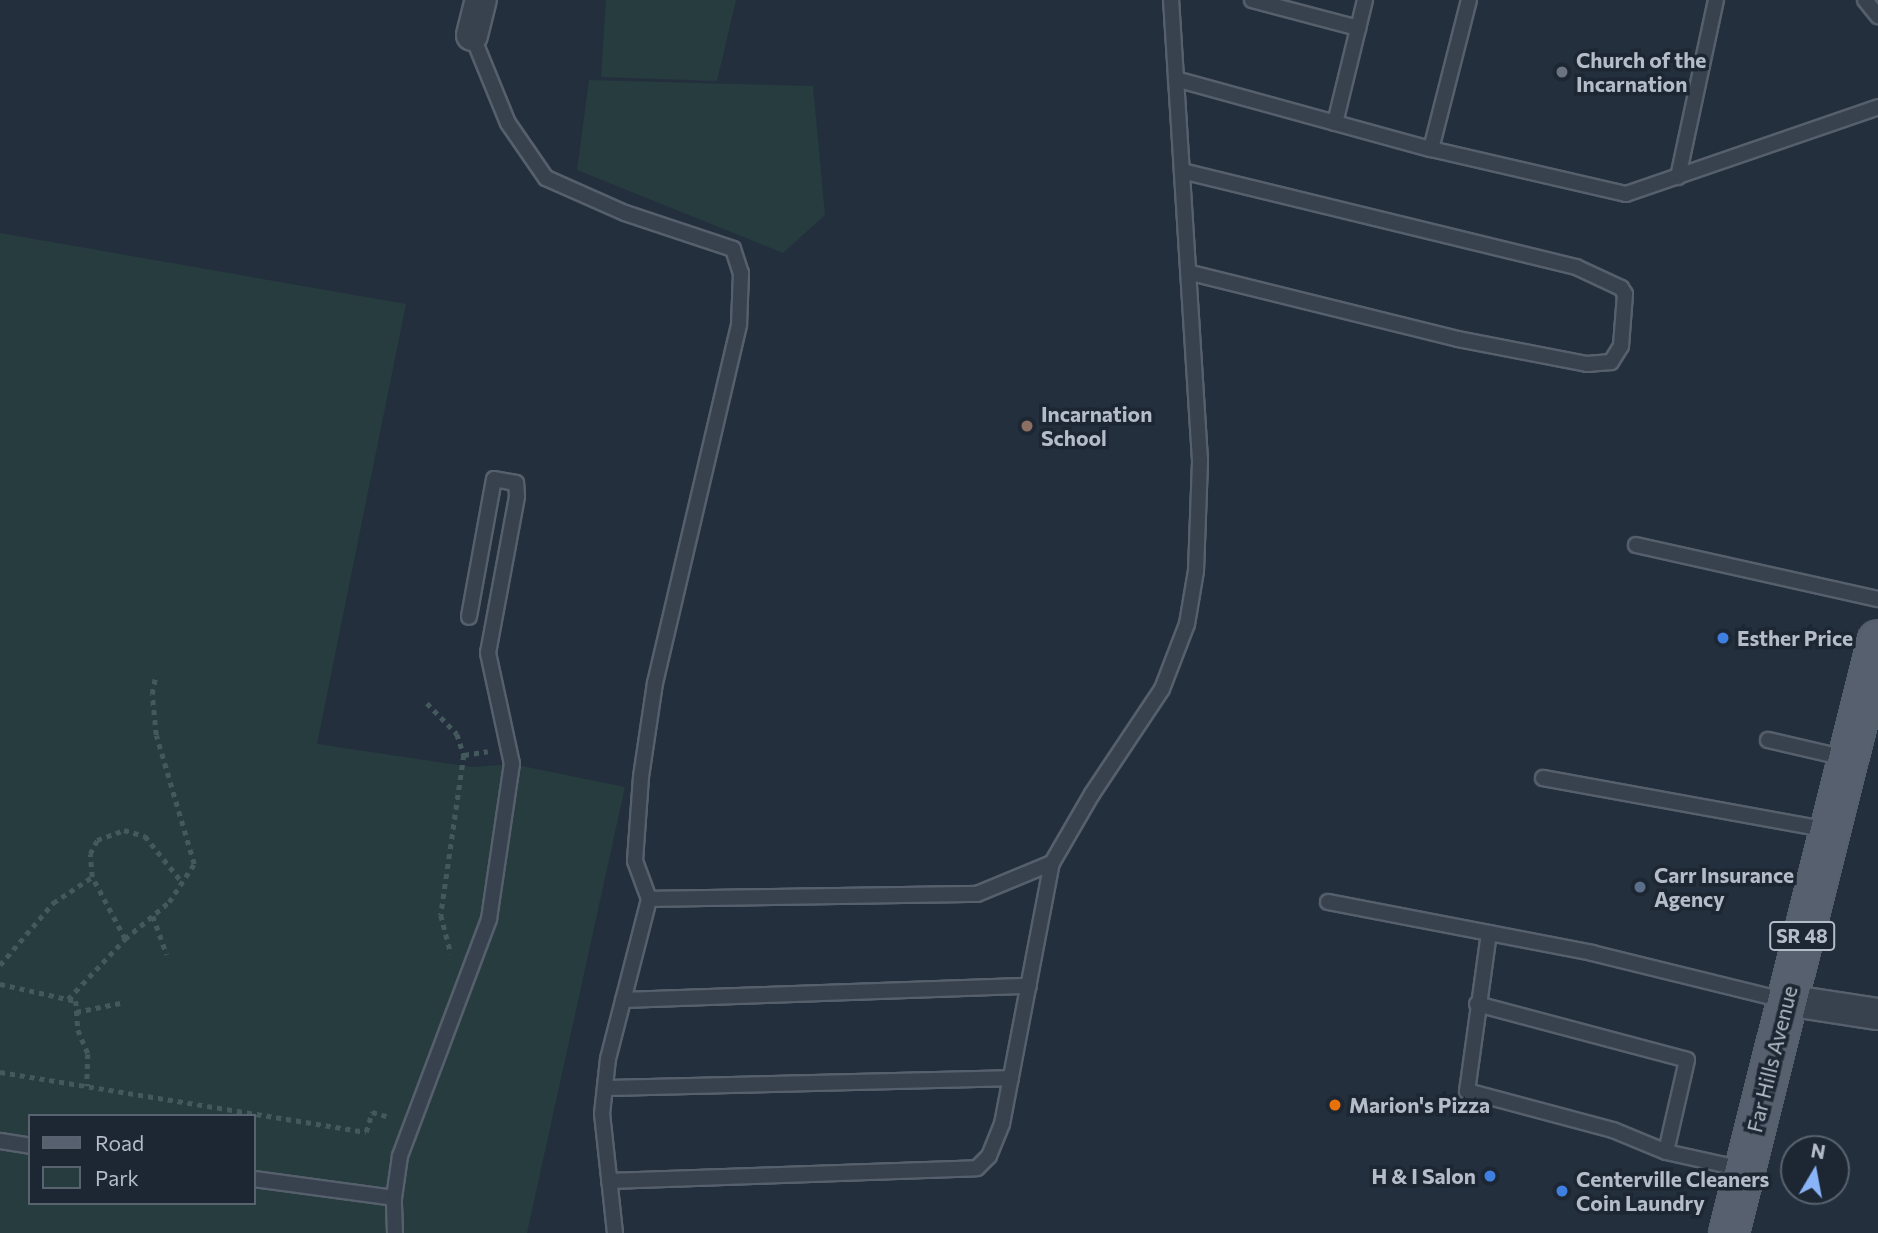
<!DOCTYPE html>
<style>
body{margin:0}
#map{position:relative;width:1878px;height:1233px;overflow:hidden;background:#242f3e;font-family:Commissioner,sans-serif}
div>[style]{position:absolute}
.green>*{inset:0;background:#263c3f}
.path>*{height:4.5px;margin-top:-2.25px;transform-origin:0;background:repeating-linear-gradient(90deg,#44595c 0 5px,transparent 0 10px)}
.roads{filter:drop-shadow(2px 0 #565f6c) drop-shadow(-2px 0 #565f6c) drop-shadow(0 2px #565f6c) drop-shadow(0 -2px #565f6c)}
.service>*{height:14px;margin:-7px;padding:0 7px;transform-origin:7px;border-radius:7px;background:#38414e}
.minor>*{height:30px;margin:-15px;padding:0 15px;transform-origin:15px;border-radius:15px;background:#38414e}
.primary>*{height:38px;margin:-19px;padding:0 19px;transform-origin:19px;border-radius:19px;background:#56606e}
.dots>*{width:19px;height:19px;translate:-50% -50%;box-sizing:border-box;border:4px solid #1d2633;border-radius:50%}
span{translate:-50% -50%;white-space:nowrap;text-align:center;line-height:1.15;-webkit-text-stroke:7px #1d2633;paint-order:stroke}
.shield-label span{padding:2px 5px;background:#1d2633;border:2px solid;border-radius:5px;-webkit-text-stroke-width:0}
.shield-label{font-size:19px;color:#b4bcc9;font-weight:700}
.poi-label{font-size:21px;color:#b4bcc9;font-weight:700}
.left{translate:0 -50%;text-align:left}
.right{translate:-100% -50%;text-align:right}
.street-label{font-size:21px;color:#b4bcc9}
.legend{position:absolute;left:28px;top:1114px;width:228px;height:91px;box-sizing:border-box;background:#1d2633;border:2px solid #59626f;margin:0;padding:9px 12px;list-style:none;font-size:21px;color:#b4bcc9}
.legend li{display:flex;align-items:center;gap:14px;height:35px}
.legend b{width:35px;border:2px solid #59626f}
.north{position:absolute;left:1780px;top:1135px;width:70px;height:70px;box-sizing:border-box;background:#1d2633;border:2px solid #59626f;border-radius:50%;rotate:10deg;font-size:19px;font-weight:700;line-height:28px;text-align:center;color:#b4bcc9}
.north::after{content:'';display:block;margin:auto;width:24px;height:32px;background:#8ab4f8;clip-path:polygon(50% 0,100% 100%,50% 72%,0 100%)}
</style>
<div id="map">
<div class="green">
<div style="clip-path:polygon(606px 0,736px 0,717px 81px,601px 77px)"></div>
<div style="clip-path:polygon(589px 80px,813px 86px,825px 215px,783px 253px,577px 170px)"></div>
<div style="clip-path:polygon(evenodd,0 233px,406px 304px,317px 744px,472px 767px,512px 764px,625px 787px,527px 1233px,0 1233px,0 233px,30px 1116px,254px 1116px,254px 1203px,30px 1203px,30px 1116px)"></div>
</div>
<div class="path">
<div style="left:427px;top:703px;width:43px;rotate:45.9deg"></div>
<div style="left:457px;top:734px;width:22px;rotate:72deg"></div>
<div style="left:464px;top:755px;width:162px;rotate:98.2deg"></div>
<div style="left:441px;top:915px;width:40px;rotate:75.6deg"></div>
<div style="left:464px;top:755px;width:24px;rotate:-9deg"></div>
<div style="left:153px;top:916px;width:41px;rotate:70.3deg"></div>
<div style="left:125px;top:939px;width:57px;rotate:-40.1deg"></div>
<div style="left:169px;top:902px;width:45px;rotate:-56.7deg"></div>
<div style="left:194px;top:864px;width:134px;rotate:-106.4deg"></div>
<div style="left:156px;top:735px;width:41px;rotate:-95.6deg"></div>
<div style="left:152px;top:694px;width:15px;rotate:-79deg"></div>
<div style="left:0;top:965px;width:82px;rotate:-49.5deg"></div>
<div style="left:53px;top:903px;width:47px;rotate:-33.7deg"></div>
<div style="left:0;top:984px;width:78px;rotate:12.6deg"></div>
<div style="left:76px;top:1001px;width:29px;rotate:86deg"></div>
<div style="left:78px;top:1030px;width:26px;rotate:67deg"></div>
<div style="left:88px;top:1054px;width:32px;rotate:92deg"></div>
<div style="left:68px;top:999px;width:83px;rotate:-46.5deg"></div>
<div style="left:125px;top:939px;width:70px;rotate:-118deg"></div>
<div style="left:92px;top:877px;width:23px;rotate:-95deg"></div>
<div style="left:90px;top:854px;width:16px;rotate:-63deg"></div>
<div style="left:97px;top:840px;width:29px;rotate:-20deg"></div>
<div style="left:124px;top:830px;width:22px;rotate:16deg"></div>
<div style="left:145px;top:836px;width:59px;rotate:51.2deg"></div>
<div style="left:76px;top:1012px;width:45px;rotate:-11.6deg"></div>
<div style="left:0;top:1072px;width:371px;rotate:9.3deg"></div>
<div style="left:366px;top:1132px;width:21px;rotate:-73deg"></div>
<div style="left:372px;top:1112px;width:18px;rotate:16deg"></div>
</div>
<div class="roads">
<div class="service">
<div style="left:1252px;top:0;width:110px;rotate:14.8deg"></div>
<div style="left:1865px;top:0;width:21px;rotate:51deg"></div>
<div style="left:472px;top:35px;width:95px;rotate:67.8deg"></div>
<div style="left:508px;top:123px;width:67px;rotate:55.4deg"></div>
<div style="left:546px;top:178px;width:86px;rotate:23.9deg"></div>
<div style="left:625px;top:213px;width:114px;rotate:18.4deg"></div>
<div style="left:733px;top:249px;width:25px;rotate:72deg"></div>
<div style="left:741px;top:273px;width:52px;rotate:92.2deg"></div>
<div style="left:739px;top:325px;width:368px;rotate:103.2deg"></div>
<div style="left:655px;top:683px;width:95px;rotate:98.5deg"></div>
<div style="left:641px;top:777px;width:84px;rotate:94.1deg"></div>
<div style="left:635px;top:861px;width:40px;rotate:69.8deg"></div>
<div style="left:1176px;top:79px;width:264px;rotate:15.4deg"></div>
<div style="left:1431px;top:149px;width:200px;rotate:13deg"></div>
<div style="left:1626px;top:194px;width:267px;rotate:-19deg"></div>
<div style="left:1335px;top:123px;width:127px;rotate:-76.3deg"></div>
<div style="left:1431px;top:149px;width:154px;rotate:-75.7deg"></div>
<div style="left:1182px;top:171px;width:406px;rotate:13.7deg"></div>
<div style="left:1576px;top:267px;width:50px;rotate:25deg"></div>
<div style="left:1621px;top:288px;width:7px;rotate:56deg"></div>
<div style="left:1625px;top:294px;width:52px;rotate:94.4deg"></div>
<div style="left:1621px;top:346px;width:19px;rotate:122deg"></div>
<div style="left:1611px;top:362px;width:24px;rotate:175deg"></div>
<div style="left:1587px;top:364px;width:131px;rotate:-169deg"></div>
<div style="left:1458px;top:339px;width:278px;rotate:-166.1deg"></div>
<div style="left:1678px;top:177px;width:181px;rotate:-77.9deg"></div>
<div style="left:1636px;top:545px;width:248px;rotate:12.6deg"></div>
<div style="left:1768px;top:740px;width:80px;rotate:13deg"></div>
<div style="left:1543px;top:778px;width:290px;rotate:10.3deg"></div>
<div style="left:1328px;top:902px;width:269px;rotate:10.9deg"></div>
<div style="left:1592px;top:953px;width:198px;rotate:13.8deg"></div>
<div style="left:1489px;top:933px;width:160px;rotate:97.9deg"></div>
<div style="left:1467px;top:1091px;width:151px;rotate:15deg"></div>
<div style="left:1613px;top:1130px;width:57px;rotate:22.5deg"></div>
<div style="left:1666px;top:1152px;width:79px;rotate:12.4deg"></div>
<div style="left:623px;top:1000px;width:406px;rotate:-2deg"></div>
<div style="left:1477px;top:1004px;width:217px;rotate:14.9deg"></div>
<div style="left:1687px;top:1060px;width:94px;rotate:102.9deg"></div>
<div style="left:605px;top:1088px;width:406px;rotate:-1.4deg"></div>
<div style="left:0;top:1141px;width:30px;rotate:9deg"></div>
<div style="left:254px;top:1179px;width:141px;rotate:7.7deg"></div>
<div style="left:609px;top:1181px;width:368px;rotate:-2deg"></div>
<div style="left:977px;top:1168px;width:17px;rotate:-45deg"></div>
<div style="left:989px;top:1156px;width:35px;rotate:-68deg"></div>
<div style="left:1002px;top:1124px;width:266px;rotate:-79.2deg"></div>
<div style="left:395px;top:1233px;width:35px;rotate:-92deg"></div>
<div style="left:394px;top:1198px;width:42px;rotate:-81.9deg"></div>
<div style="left:400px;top:1156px;width:253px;rotate:-69.4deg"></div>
<div style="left:489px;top:919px;width:157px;rotate:-81.6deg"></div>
<div style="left:512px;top:764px;width:114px;rotate:-102.2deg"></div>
<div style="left:488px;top:653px;width:160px;rotate:-79.5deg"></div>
<div style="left:517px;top:496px;width:13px;rotate:-94deg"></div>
<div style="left:516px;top:483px;width:22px;rotate:-170deg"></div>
<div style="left:494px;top:479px;width:140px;rotate:100.3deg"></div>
<div style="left:615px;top:1233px;width:120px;rotate:-96.2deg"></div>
<div style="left:602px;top:1114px;width:55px;rotate:-83.8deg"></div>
<div style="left:608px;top:1059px;width:165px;rotate:-75.6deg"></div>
<div style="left:649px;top:899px;width:328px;rotate:-0.9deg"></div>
<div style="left:977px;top:894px;width:81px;rotate:-22.5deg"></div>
<div style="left:1052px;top:863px;width:80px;rotate:-59.9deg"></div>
<div style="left:1092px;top:794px;width:126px;rotate:-56.3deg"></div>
<div style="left:1162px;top:689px;width:70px;rotate:-69deg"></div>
<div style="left:1187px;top:624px;width:54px;rotate:-80.4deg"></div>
<div style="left:1196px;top:571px;width:111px;rotate:-87.9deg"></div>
<div style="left:1200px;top:460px;width:461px;rotate:-93.6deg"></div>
</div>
<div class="minor">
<div style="left:472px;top:35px;width:36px;rotate:-76deg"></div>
<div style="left:1786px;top:1000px;width:93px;rotate:8.7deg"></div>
</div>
<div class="primary">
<div style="left:1729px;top:1233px;width:611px;rotate:-75.9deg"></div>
</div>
</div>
<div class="dots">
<div style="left:1562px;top:72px;background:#6b7280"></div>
<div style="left:1027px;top:426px;background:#8d6e63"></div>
<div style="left:1723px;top:638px;background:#3f7fe0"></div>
<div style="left:1640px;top:887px;background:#5c6f8a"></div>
<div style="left:1335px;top:1105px;background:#e8710a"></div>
<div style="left:1490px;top:1176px;background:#3f7fe0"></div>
<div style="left:1562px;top:1191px;background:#3f7fe0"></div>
</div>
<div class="shield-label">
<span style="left:1802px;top:936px">SR 48</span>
</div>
<div class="poi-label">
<span class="left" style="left:1576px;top:72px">Church of the<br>Incarnation</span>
<span class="left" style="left:1041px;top:426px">Incarnation<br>School</span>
<span class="left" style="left:1737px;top:638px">Esther Price</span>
<span class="left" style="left:1654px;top:887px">Carr Insurance<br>Agency</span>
<span class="left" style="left:1349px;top:1105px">Marion's Pizza</span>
<span class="right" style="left:1476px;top:1176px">H &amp; I Salon</span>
<span class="left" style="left:1576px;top:1191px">Centerville Cleaners<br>Coin Laundry</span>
</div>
<div class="street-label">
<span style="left:1772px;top:1059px;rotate:-76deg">Far Hills Avenue</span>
</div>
<ul class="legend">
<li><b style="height:9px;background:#56606e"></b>Road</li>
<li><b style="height:19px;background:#263c3f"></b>Park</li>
</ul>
<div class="north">N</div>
</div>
